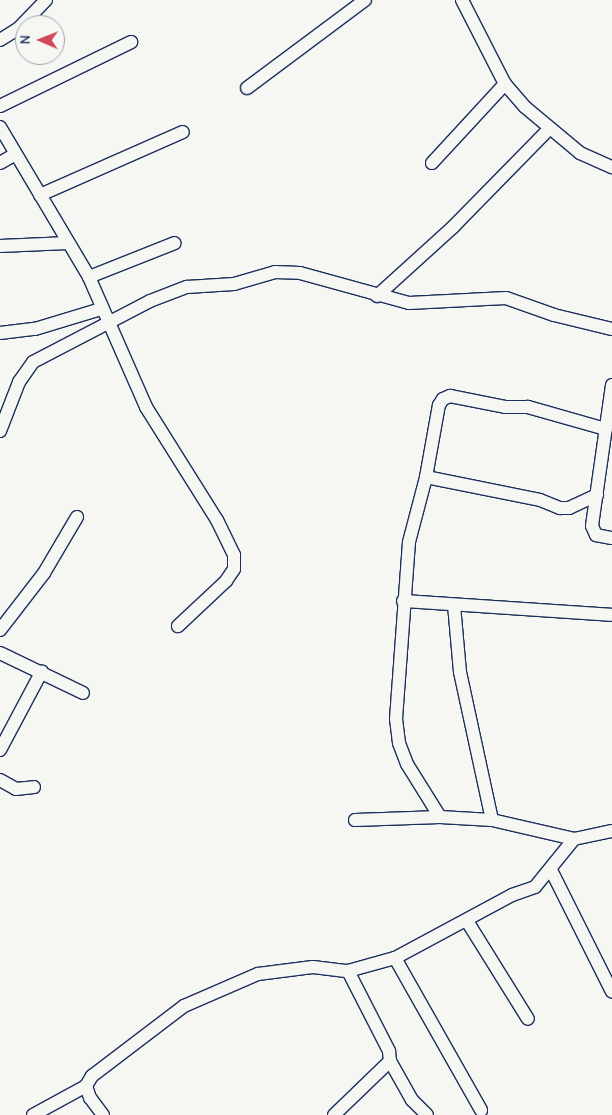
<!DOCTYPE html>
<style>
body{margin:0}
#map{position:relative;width:612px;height:1115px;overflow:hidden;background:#f6f6f2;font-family:"Comic Neue",sans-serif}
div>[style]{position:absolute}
.roads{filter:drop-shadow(1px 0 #1b2f5e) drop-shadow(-1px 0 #1b2f5e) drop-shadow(0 1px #1b2f5e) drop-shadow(0 -1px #1b2f5e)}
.minor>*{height:12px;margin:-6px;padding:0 6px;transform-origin:6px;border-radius:6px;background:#f6f6f2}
span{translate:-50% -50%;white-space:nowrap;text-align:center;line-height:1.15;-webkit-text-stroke:4.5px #f6f6f2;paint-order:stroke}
.north{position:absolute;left:15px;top:15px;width:50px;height:50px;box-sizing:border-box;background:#f6f6f2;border:1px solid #9ea6b7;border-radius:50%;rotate:271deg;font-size:14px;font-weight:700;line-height:20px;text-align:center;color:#1b2f5e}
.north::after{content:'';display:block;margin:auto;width:18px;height:22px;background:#d1495b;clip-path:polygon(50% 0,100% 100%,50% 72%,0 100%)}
</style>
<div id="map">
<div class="roads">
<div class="minor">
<div style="left:462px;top:0;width:94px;rotate:62.9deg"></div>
<div style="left:505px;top:84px;width:30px;rotate:49deg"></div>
<div style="left:525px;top:107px;width:72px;rotate:39.9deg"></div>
<div style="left:580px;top:153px;width:35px;rotate:24deg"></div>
<div style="left:0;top:40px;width:22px;rotate:-32deg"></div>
<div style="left:19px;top:28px;width:39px;rotate:-46deg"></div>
<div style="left:247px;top:88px;width:147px;rotate:-36.7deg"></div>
<div style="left:0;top:106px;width:146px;rotate:-26deg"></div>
<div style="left:0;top:127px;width:174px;rotate:59.3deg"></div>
<div style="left:89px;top:277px;width:142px;rotate:66.3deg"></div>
<div style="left:146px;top:407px;width:133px;rotate:57.9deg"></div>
<div style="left:217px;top:520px;width:39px;rotate:64deg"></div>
<div style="left:234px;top:555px;width:14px;rotate:90deg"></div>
<div style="left:234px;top:569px;width:14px;rotate:124deg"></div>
<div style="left:226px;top:581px;width:66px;rotate:136.8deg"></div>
<div style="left:0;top:163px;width:16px;rotate:-30deg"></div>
<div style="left:432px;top:163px;width:108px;rotate:-47.3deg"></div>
<div style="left:40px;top:195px;width:156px;rotate:-23.8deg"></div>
<div style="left:0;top:246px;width:68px;rotate:-2.5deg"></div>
<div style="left:89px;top:277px;width:92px;rotate:-21.6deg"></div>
<div style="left:377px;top:296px;width:103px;rotate:-42.2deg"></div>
<div style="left:453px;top:227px;width:137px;rotate:-45.6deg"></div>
<div style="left:0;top:333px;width:35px;rotate:-7deg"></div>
<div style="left:35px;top:329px;width:69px;rotate:-16.9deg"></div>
<div style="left:612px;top:385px;width:142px;rotate:98.1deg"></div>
<div style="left:592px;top:526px;width:10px;rotate:66deg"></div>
<div style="left:596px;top:535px;width:16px;rotate:11deg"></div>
<div style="left:0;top:431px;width:53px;rotate:-68.8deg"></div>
<div style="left:19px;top:382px;width:24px;rotate:-55deg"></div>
<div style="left:33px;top:362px;width:132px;rotate:-27.5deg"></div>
<div style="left:150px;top:301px;width:40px;rotate:-21deg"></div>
<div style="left:187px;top:287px;width:47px;rotate:-3.7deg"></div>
<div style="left:234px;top:284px;width:43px;rotate:-16.3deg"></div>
<div style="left:275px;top:272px;width:25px;rotate:2deg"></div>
<div style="left:300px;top:273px;width:113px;rotate:15.4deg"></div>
<div style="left:409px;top:303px;width:97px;rotate:-3deg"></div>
<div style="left:506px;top:298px;width:51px;rotate:19.5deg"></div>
<div style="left:554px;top:315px;width:60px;rotate:13.6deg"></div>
<div style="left:426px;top:477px;width:116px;rotate:11.4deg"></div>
<div style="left:540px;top:500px;width:22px;rotate:22deg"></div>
<div style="left:560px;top:508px;width:9px"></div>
<div style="left:569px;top:508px;width:31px;rotate:-25deg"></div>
<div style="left:403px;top:601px;width:209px;rotate:3.8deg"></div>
<div style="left:454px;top:605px;width:67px;rotate:84.9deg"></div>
<div style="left:460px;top:672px;width:151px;rotate:77.8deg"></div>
<div style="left:0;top:630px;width:72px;rotate:-52.3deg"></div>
<div style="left:44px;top:573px;width:65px;rotate:-59.5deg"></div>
<div style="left:0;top:653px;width:92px;rotate:25.7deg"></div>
<div style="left:0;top:750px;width:89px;rotate:-62deg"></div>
<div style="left:0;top:780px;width:18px;rotate:29deg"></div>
<div style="left:16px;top:789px;width:18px;rotate:-6deg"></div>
<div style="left:440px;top:817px;width:62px;rotate:-121.9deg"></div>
<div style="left:407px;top:764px;width:22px;rotate:-111deg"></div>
<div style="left:399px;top:743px;width:24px;rotate:-97deg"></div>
<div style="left:396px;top:719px;width:177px;rotate:-85.8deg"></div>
<div style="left:409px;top:542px;width:67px;rotate:-75.3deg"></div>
<div style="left:426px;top:477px;width:73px;rotate:-79.8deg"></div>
<div style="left:439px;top:405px;width:7px;rotate:-56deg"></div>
<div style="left:443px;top:399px;width:8px;rotate:-23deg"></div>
<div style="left:450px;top:396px;width:56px;rotate:11.3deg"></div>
<div style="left:505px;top:407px;width:23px"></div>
<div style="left:528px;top:407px;width:81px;rotate:15.8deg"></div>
<div style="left:355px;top:820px;width:85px;rotate:-2deg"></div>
<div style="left:440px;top:817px;width:52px;rotate:3.3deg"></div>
<div style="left:492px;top:820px;width:84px;rotate:13deg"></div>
<div style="left:551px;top:870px;width:136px;rotate:63.4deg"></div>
<div style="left:467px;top:921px;width:115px;rotate:58.1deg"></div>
<div style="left:395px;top:958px;width:175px;rotate:60.5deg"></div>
<div style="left:390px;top:1061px;width:45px;rotate:60.6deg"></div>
<div style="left:412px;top:1100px;width:21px;rotate:45deg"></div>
<div style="left:33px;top:1115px;width:60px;rotate:-28.7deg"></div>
<div style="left:103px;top:1115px;width:21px;rotate:-127deg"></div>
<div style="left:90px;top:1098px;width:13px;rotate:-108deg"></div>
<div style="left:86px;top:1086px;width:12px;rotate:-59deg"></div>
<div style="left:92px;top:1076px;width:116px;rotate:-37.3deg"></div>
<div style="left:184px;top:1006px;width:81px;rotate:-23.4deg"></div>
<div style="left:258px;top:974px;width:55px;rotate:-7.3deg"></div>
<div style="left:313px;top:967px;width:35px;rotate:7deg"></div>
<div style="left:348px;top:971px;width:49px;rotate:-15.5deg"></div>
<div style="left:395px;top:958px;width:133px;rotate:-28.3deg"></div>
<div style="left:512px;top:895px;width:24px;rotate:-19deg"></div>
<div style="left:535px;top:887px;width:62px;rotate:-50.9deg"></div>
<div style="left:574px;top:839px;width:39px;rotate:-12deg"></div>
<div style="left:334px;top:1115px;width:78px;rotate:-44deg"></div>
<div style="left:390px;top:1061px;width:10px;rotate:-96deg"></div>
<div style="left:389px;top:1051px;width:90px;rotate:-117.1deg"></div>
</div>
</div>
<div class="north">N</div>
</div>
